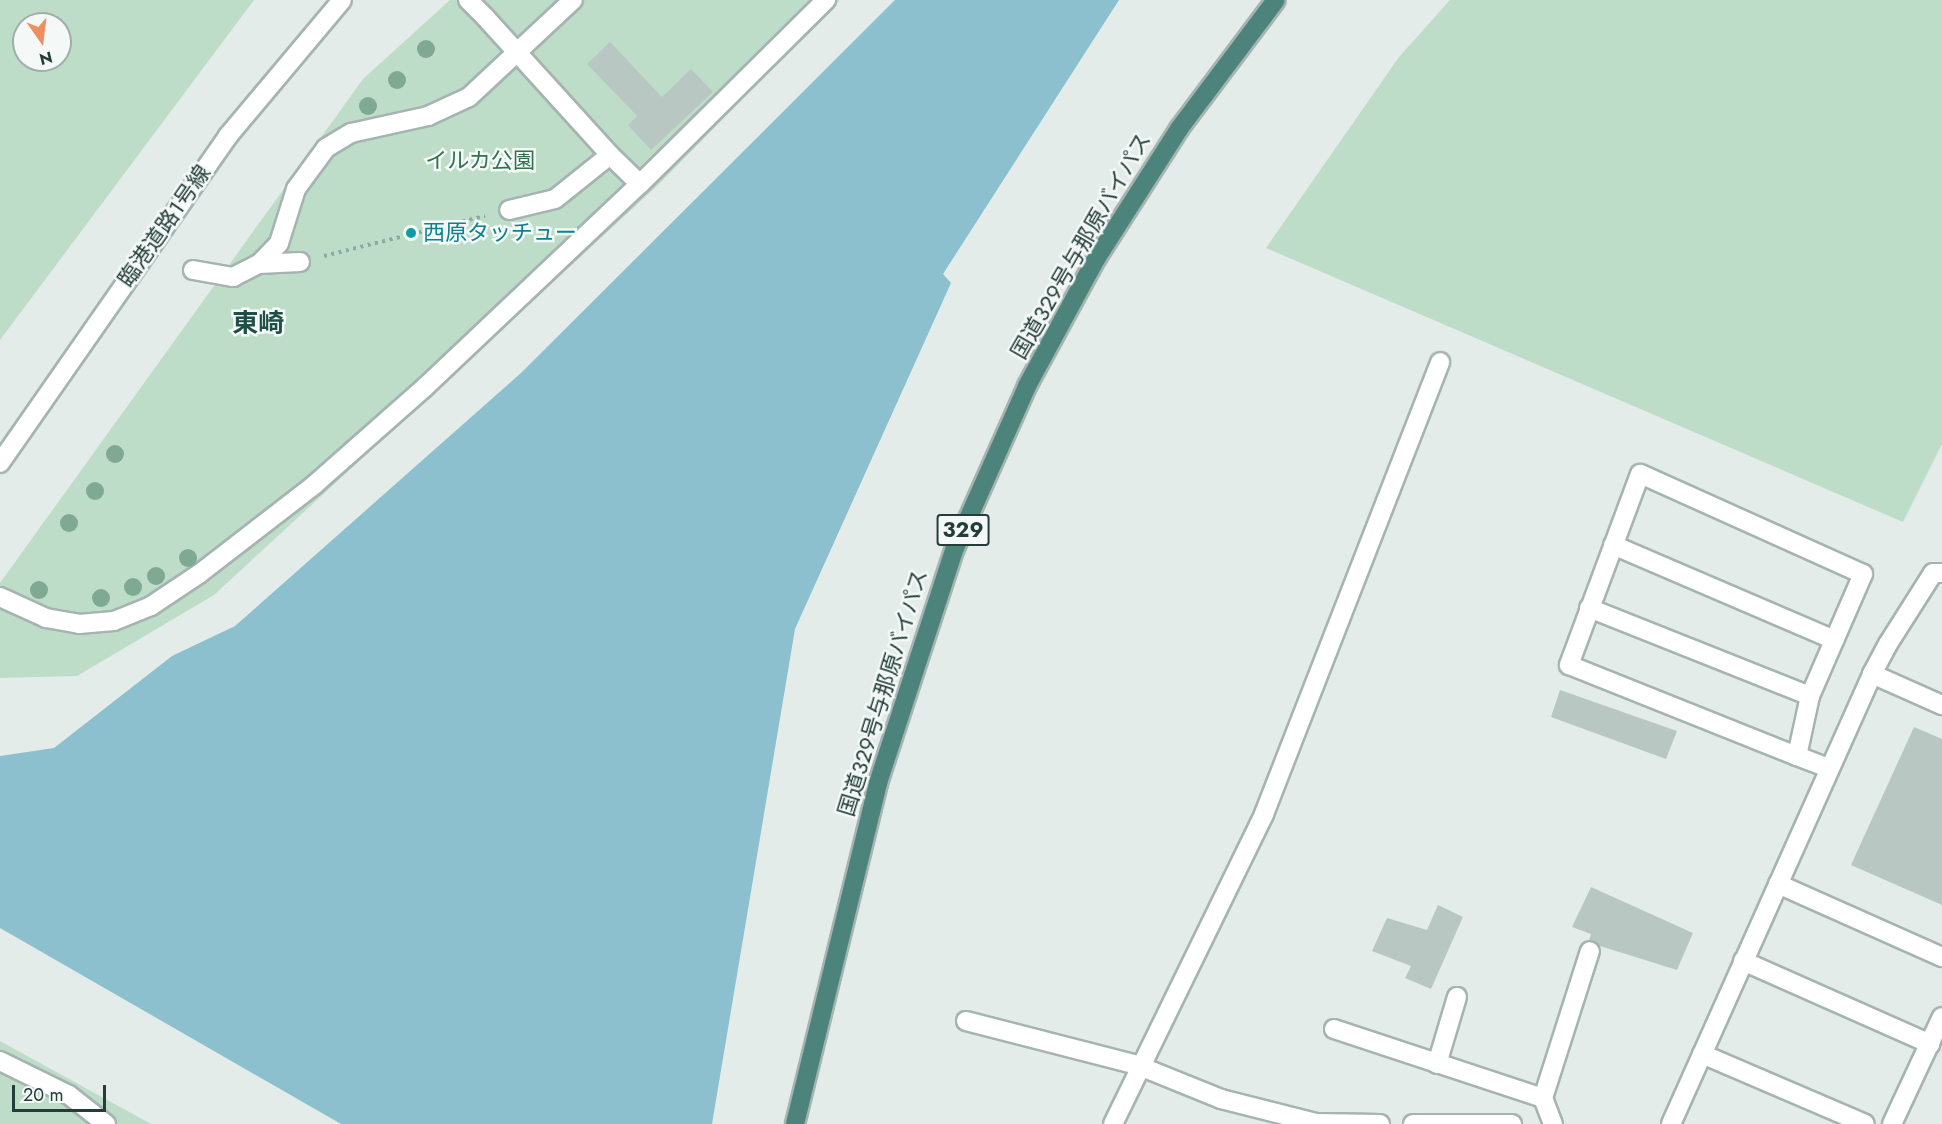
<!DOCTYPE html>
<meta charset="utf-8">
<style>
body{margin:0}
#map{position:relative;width:1942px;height:1124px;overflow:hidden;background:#e3ece9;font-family:Jost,"Noto Sans JP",sans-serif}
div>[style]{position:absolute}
.green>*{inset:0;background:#bdddc8}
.water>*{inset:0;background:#8dc0cf}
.building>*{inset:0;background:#b9c7c2}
.path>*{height:4px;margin-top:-2px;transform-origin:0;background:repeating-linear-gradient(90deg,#85afa5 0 3px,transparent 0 7.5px)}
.roads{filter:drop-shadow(2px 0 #a6b4b1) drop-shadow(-2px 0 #a6b4b1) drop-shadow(0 2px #a6b4b1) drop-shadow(0 -2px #a6b4b1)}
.service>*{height:18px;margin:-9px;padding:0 9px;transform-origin:9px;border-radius:9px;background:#fff}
.pedestrian>*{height:18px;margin:-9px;padding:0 9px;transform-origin:9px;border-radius:9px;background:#fff}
.minor>*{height:18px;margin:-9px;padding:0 9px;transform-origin:9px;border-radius:9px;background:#fff}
.tertiary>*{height:18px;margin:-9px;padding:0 9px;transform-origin:9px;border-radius:9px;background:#fff}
.trunk>*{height:18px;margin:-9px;padding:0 9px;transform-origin:9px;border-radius:9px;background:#4c847c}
.trees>*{width:18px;height:18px;margin:-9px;border-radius:50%;background:#80a994}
.dots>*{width:16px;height:16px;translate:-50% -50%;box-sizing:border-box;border:3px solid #f4f9f7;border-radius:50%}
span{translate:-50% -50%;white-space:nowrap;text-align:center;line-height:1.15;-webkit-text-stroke:5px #f4f9f7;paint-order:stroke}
.shield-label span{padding:2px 4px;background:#f4f9f7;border:2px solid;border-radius:4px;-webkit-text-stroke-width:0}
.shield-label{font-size:21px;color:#233d39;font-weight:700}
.park-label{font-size:22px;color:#2f734f}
.street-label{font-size:22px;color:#233d39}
.culture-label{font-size:22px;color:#0d838f}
.left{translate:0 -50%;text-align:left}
.quarter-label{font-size:26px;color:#204f47;font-weight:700}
.north{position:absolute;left:12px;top:12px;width:60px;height:60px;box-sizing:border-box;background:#f4f9f7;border:2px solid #a0aeab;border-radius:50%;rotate:166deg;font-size:16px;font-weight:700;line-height:24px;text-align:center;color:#233d39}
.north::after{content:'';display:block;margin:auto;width:21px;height:27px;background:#ed8f61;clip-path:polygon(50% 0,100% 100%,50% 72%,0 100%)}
.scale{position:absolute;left:12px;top:1085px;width:94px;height:27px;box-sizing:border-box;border:3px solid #233d39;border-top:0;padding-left:8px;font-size:18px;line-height:21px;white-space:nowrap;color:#233d39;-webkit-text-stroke:4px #f4f9f7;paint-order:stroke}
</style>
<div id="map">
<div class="green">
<div style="clip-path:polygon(evenodd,0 0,254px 0,0 340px,0 0,24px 24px,60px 24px,60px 60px,24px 60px,24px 24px)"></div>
<div style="clip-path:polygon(450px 0,840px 0,656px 187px,214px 595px,77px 676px,0 678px,0 583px,363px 79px)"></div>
<div style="clip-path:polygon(1450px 0,1942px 0,1942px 444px,1903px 522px,1266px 248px,1399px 57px)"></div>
<div style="clip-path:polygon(0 1041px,151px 1124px,0 1124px)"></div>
</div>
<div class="water">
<div style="clip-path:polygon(895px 0,1119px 0,943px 274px,951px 283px,795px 629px,712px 1124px,341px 1124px,0 928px,0 756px,54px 748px,172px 656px,235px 626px,521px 373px)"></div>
</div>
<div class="building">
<div style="clip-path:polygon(610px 42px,662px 97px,691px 69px,713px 92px,651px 150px,628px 125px,637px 116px,587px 64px)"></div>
<div style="clip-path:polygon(1560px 690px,1677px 731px,1666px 759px,1551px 717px)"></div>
<div style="clip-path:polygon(1914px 727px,1942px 739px,1942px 905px,1851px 865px)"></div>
<div style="clip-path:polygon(1591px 887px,1693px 933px,1677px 970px,1600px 946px,1589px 940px,1591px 934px,1572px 927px)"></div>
<div style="clip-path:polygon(1438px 905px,1463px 917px,1431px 989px,1405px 978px,1411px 966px,1372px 951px,1387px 918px,1427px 930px)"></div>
</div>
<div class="path">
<div style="left:324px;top:256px;width:166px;rotate:-14deg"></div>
</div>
<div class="roads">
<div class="service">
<div style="left:468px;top:0;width:24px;rotate:45deg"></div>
<div style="left:1613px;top:545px;width:241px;rotate:23.2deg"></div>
<div style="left:1589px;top:608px;width:238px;rotate:21.7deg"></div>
<div style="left:1872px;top:674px;width:34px;rotate:-62deg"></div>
<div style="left:1797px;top:756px;width:61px;rotate:-77.8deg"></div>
<div style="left:1810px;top:696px;width:133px;rotate:-66.5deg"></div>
<div style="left:1863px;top:574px;width:244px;rotate:-155.8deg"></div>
<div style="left:1640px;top:474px;width:204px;rotate:110.4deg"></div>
<div style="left:1569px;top:665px;width:245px;rotate:21.8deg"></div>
<div style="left:1797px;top:756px;width:34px;rotate:21deg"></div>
<div style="left:1778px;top:884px;width:180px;rotate:24deg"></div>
<div style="left:1743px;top:961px;width:205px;rotate:23.9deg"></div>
<div style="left:1334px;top:1029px;width:220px;rotate:18.3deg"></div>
<div style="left:1543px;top:1098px;width:28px;rotate:69deg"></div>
<div style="left:1702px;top:1054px;width:177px;rotate:23.2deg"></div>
<div style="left:1437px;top:1064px;width:70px;rotate:-73.4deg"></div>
<div style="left:1543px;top:1098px;width:154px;rotate:-72.3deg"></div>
<div style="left:1671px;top:1124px;width:493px;rotate:-65.9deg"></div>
<div style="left:1872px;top:674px;width:77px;rotate:23.9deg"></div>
<div style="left:1892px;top:1124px;width:118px;rotate:-65deg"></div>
</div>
<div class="pedestrian">
<div style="left:485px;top:17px;width:186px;rotate:47.8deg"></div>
<div style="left:610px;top:155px;width:70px;rotate:141.3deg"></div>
<div style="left:555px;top:199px;width:47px;rotate:166.6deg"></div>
<div style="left:640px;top:184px;width:262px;rotate:-44.7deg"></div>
<div style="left:259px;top:264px;width:41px;rotate:-2.8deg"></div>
<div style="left:193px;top:270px;width:41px;rotate:9.9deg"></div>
<div style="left:233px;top:277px;width:29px;rotate:-27deg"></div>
<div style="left:259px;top:264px;width:29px;rotate:-46deg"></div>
<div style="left:279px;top:243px;width:57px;rotate:-72.5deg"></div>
<div style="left:296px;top:189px;width:51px;rotate:-53.8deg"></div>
<div style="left:326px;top:148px;width:29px;rotate:-31deg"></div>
<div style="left:351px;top:133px;width:79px;rotate:-12.4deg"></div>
<div style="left:428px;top:116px;width:45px;rotate:-24.9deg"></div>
<div style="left:469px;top:97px;width:142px;rotate:-43deg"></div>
<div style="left:0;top:597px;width:51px;rotate:24.5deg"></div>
<div style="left:46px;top:618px;width:34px;rotate:10deg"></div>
<div style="left:79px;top:624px;width:35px;rotate:-5deg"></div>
<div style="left:114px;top:621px;width:40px;rotate:-22deg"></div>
<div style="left:151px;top:606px;width:58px;rotate:-33.7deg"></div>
<div style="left:199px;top:574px;width:145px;rotate:-37.7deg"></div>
<div style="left:314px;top:485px;width:147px;rotate:-41.4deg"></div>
<div style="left:424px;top:388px;width:297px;rotate:-43.4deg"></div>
<div style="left:640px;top:184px;width:42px;rotate:-136deg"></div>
<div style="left:0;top:1061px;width:77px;rotate:26.2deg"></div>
<div style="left:69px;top:1095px;width:47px;rotate:38.1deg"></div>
</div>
<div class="minor">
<div style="left:1888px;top:644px;width:84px;rotate:-57.6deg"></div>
<div style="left:1933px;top:573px;width:9px"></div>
<div style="left:966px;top:1021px;width:177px;rotate:14.4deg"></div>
<div style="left:1137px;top:1065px;width:91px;rotate:22deg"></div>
<div style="left:1221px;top:1099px;width:98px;rotate:14.2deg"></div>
<div style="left:1316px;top:1123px;width:64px;rotate:0.9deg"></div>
<div style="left:1113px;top:1124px;width:345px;rotate:-64deg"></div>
<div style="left:1264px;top:814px;width:485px;rotate:-68.7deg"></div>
<div style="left:1413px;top:1124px;width:99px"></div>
</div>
<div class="tertiary">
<div style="left:0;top:463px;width:399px;rotate:-55.1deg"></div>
<div style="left:228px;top:136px;width:177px;rotate:-50deg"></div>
</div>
<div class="trunk">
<div style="left:795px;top:1124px;width:351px;rotate:-76.3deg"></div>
<div style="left:878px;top:783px;width:247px;rotate:-71.9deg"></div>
<div style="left:955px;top:548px;width:177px;rotate:-66deg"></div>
<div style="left:1027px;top:386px;width:145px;rotate:-61.5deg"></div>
<div style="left:1096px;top:259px;width:154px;rotate:-57.4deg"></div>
<div style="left:1179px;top:129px;width:161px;rotate:-53.1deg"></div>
</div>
</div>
<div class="trees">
<div style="left:426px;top:49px"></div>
<div style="left:397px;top:80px"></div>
<div style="left:368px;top:106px"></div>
<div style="left:115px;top:454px"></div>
<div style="left:95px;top:491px"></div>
<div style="left:69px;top:523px"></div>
<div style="left:188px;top:558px"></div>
<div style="left:156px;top:576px"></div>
<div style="left:133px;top:587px"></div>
<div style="left:39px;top:590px"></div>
<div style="left:101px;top:598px"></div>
</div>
<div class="dots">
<div style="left:411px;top:233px;background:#0f9aa8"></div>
</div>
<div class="shield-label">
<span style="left:963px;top:530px">329</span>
</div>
<div class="park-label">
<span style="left:480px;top:161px">イルカ公園</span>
</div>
<div class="street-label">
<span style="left:164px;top:226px;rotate:-55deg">臨港道路1号線</span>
<span style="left:1081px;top:246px;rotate:-60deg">国道329号与那原バイパス</span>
<span style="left:883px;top:693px;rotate:-73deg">国道329号与那原バイパス</span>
</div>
<div class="culture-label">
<span class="left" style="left:423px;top:233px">西原タッチュー</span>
</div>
<div class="quarter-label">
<span style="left:258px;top:324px">東崎</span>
</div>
<div class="north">N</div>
<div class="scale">20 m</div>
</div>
